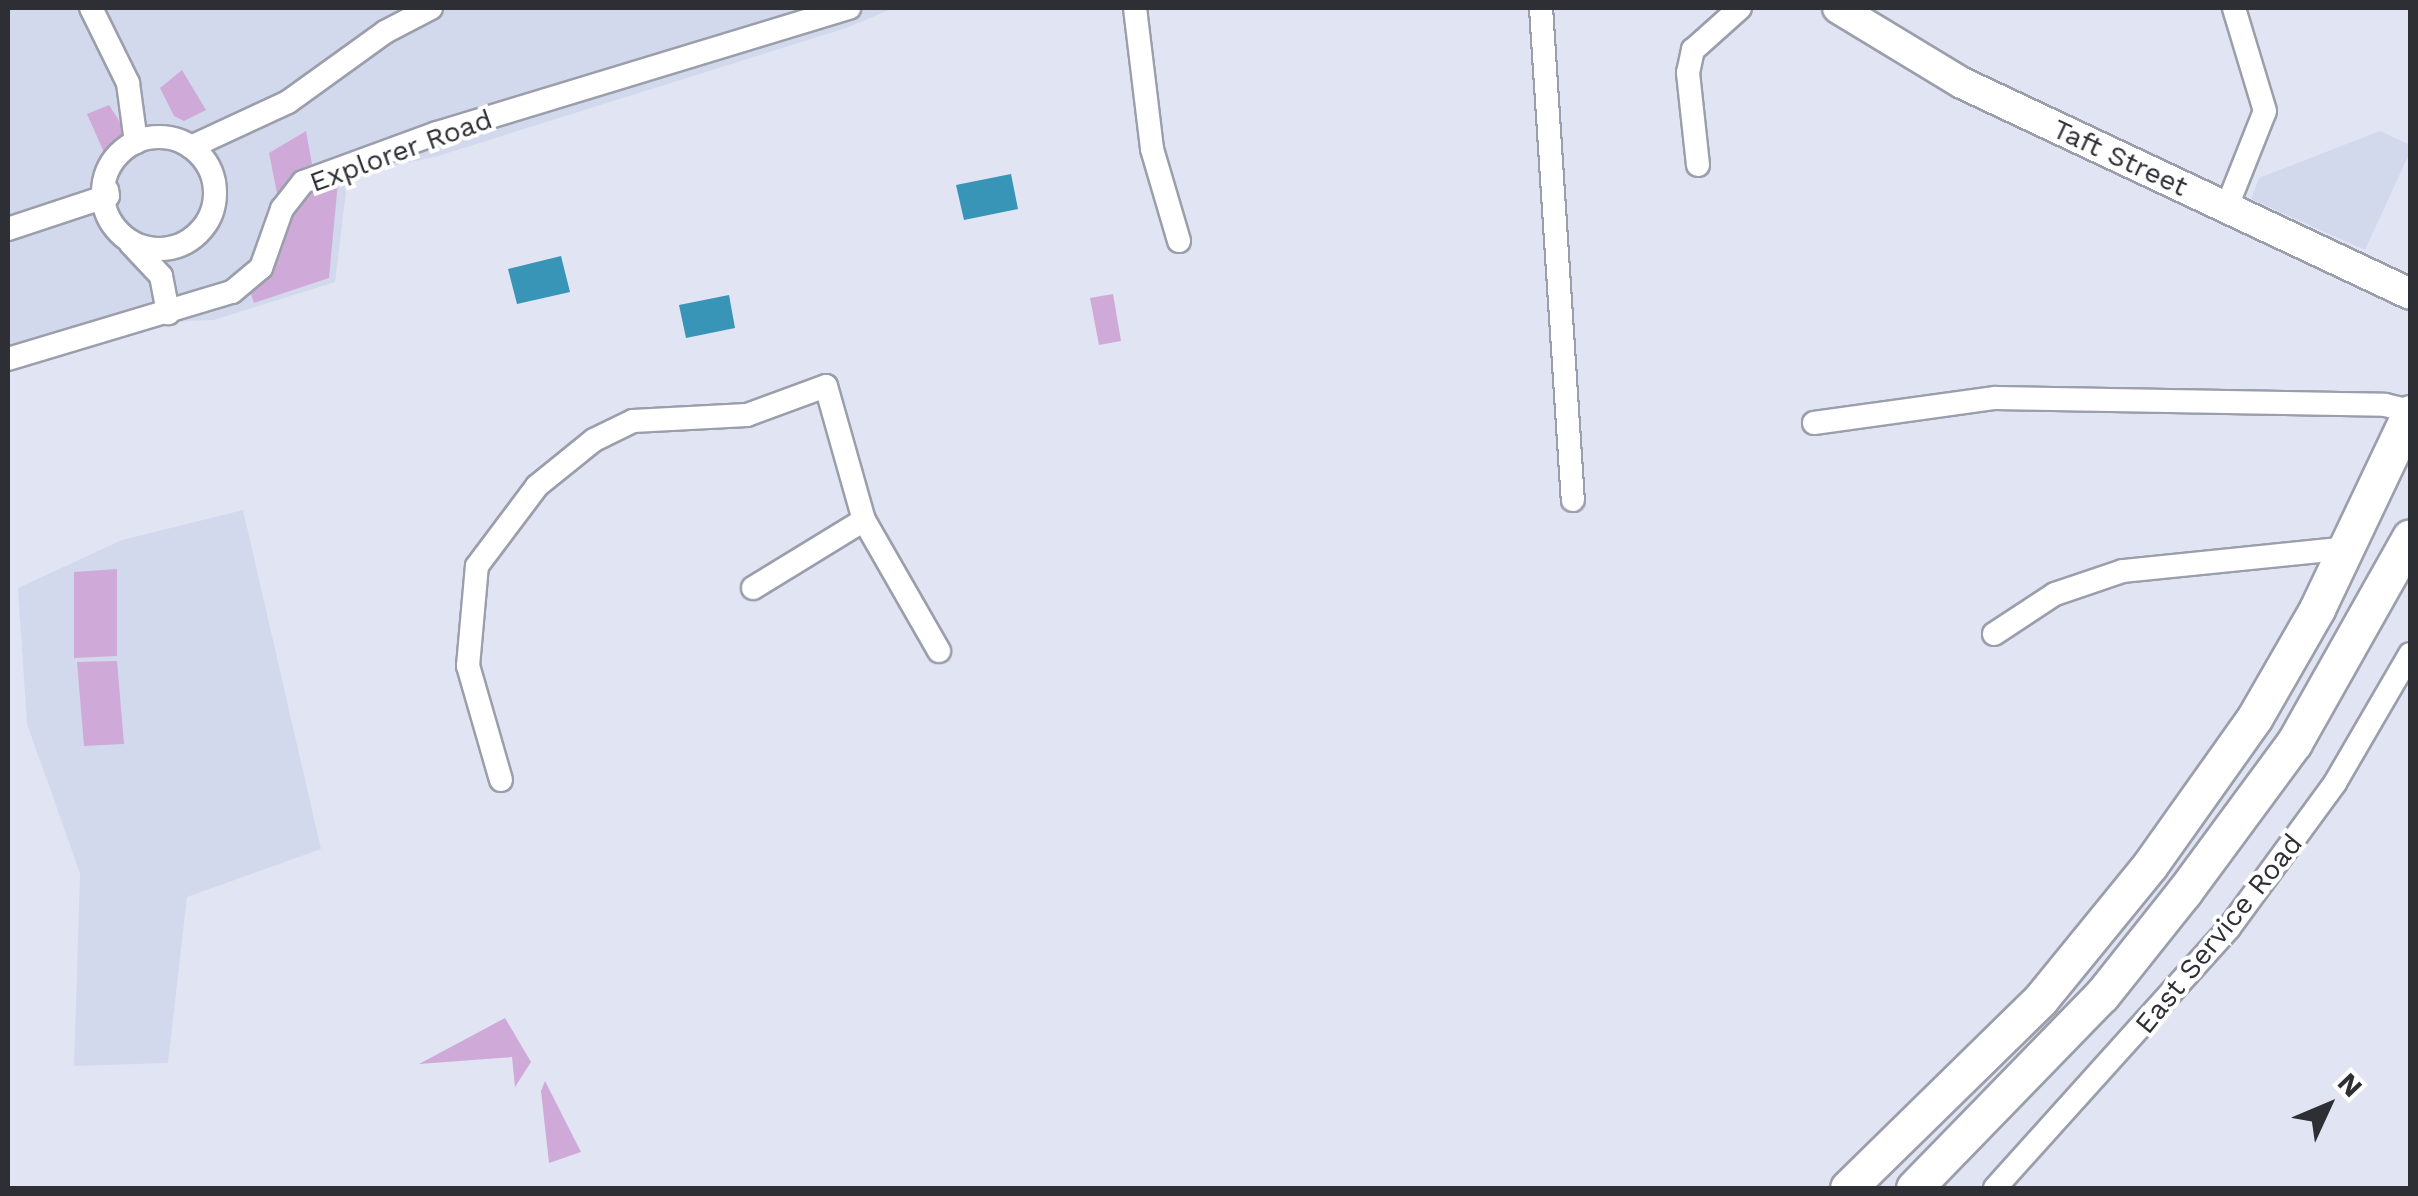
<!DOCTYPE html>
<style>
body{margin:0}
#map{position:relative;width:2418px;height:1196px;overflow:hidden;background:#e1e4f2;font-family:"Work Sans",sans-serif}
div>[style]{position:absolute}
.built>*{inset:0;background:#d3d9ed}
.green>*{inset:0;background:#cfaad9}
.water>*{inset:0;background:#3895b7}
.roads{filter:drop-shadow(2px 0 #9b9eab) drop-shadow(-2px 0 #9b9eab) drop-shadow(0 2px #9b9eab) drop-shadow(0 -2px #9b9eab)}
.minor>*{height:22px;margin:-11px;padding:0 11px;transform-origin:11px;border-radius:11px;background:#fff}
.minor>.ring{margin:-11px;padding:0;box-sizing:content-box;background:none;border:22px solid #fff;border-radius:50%}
.major>*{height:30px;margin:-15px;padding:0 15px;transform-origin:15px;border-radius:15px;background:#fff}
.highway>*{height:35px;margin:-17.5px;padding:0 17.5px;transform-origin:17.5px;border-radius:17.5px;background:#fff}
span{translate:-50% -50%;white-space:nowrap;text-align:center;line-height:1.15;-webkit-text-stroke:8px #fff;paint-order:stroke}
.street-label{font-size:28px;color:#2e2f34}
.frame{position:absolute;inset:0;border:10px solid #2e2f34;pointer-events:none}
.north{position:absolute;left:2278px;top:1056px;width:100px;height:100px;-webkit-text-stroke:8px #fff;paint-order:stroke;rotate:46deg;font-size:28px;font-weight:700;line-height:40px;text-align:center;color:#2e2f34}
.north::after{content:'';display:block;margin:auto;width:35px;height:45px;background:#2e2f34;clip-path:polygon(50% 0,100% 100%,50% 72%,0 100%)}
</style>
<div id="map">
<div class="built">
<div style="clip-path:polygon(8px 8px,894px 8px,846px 28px,438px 156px,348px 176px,335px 282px,214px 320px,162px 322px,8px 367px)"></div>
<div style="clip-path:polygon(2380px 131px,2410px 145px,2410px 152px,2365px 250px,2251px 199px,2259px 178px)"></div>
<div style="clip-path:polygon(243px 510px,321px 849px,187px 897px,168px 1063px,74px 1066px,80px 873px,27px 724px,18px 588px,122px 540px)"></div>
</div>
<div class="green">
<div style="clip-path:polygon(182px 70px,206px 110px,184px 121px,174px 116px,160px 88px)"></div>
<div style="clip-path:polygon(109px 105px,131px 139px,106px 157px,87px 114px)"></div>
<div style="clip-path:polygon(306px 131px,312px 164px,277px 193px,269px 153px)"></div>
<div style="clip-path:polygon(338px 182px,329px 278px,254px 303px,251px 294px,283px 247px,291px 214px,313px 190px)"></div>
<div style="clip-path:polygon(1113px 294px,1121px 341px,1099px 345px,1090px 298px)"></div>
<div style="clip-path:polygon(117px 569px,117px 656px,74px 658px,74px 572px)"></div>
<div style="clip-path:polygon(117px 661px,124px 744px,84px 746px,77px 662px)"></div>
<div style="clip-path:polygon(505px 1018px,531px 1062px,515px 1087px,512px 1057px,419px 1064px)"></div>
<div style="clip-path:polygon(545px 1081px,581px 1152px,549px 1163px,541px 1091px)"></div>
</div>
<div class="water">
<div style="clip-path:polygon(1011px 174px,1018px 209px,964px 220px,956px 185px)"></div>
<div style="clip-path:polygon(561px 256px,570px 292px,517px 304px,508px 269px)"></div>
<div style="clip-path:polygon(729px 295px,735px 328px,686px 338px,679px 305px)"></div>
</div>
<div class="roads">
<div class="minor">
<div style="left:91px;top:8px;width:84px;rotate:63.7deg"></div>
<div style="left:128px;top:83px;width:60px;rotate:82.3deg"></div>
<div style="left:1135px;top:8px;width:142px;rotate:83.1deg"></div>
<div style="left:1152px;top:149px;width:96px;rotate:73.6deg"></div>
<div style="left:1541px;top:8px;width:493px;rotate:86.3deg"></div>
<div class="ring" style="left:103px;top:137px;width:90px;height:90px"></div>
<div style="left:191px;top:147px;width:107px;rotate:-24.9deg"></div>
<div style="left:288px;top:102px;width:120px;rotate:-35.8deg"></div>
<div style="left:385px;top:32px;width:52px;rotate:-27.6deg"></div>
<div style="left:1698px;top:165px;width:93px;rotate:-96.2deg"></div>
<div style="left:1688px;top:73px;width:24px;rotate:-78deg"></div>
<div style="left:1693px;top:50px;width:63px;rotate:-41.8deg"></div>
<div style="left:2226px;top:209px;width:105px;rotate:-68.3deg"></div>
<div style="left:2265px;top:111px;width:108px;rotate:-106.8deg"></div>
<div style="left:8px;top:229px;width:105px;rotate:-18.3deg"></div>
<div style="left:108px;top:196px;width:6px;rotate:-99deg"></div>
<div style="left:131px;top:244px;width:44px;rotate:46.8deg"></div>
<div style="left:161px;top:276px;width:38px;rotate:79deg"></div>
<div style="left:8px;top:359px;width:234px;rotate:-16.7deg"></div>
<div style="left:232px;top:292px;width:38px;rotate:-40deg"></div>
<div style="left:261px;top:268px;width:63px;rotate:-70.4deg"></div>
<div style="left:282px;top:209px;width:34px;rotate:-52deg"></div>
<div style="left:303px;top:182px;width:143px;rotate:-20.1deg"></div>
<div style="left:437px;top:133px;width:431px;rotate:-16.9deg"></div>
<div style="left:1814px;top:423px;width:183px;rotate:-7.9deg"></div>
<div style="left:1995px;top:398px;width:390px;rotate:1deg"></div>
<div style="left:2385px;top:405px;width:26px;rotate:13deg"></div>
<div style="left:753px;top:588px;width:130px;rotate:-31.5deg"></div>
<div style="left:1994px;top:634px;width:73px;rotate:-33.3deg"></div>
<div style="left:2055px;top:594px;width:72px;rotate:-18.7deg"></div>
<div style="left:2123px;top:571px;width:226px;rotate:-5.8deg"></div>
<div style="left:501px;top:780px;width:119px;rotate:-106.1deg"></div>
<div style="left:468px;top:666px;width:100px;rotate:-84.9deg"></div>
<div style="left:477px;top:566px;width:100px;rotate:-53.1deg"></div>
<div style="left:537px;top:486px;width:73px;rotate:-38.9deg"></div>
<div style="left:594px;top:440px;width:43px;rotate:-26deg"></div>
<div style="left:633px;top:421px;width:114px;rotate:-3deg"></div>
<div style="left:747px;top:415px;width:84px;rotate:-20.2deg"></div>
<div style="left:826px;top:386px;width:139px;rotate:74.2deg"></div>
<div style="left:864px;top:520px;width:151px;rotate:60.2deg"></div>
<div style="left:1995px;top:1188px;width:350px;rotate:-48deg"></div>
<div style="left:2229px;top:928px;width:180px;rotate:-53.8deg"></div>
<div style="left:2335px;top:783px;width:149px;rotate:-59.8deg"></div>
</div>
<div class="major">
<div style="left:1838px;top:8px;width:145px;rotate:31.2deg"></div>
<div style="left:1962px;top:83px;width:495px;rotate:25.2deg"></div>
</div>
<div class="highway">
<div style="left:1848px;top:1188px;width:269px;rotate:-44.4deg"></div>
<div style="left:2040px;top:1000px;width:174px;rotate:-50.8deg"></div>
<div style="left:2150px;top:865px;width:181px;rotate:-54.6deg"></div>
<div style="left:2255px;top:717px;width:125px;rotate:-60.1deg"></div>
<div style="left:2317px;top:609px;width:217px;rotate:-64.6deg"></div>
<div style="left:1914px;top:1188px;width:269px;rotate:-45.8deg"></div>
<div style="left:2102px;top:995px;width:132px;rotate:-51.5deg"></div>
<div style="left:2184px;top:892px;width:185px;rotate:-53.6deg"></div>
<div style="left:2294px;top:743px;width:236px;rotate:-60.6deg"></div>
</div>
</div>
<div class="street-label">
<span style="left:401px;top:151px;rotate:-20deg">Explorer Road</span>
<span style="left:2120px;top:158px;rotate:25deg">Taft Street</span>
<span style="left:2219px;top:934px;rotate:-51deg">East Service Road</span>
</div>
<div class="frame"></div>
<div class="north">N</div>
</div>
